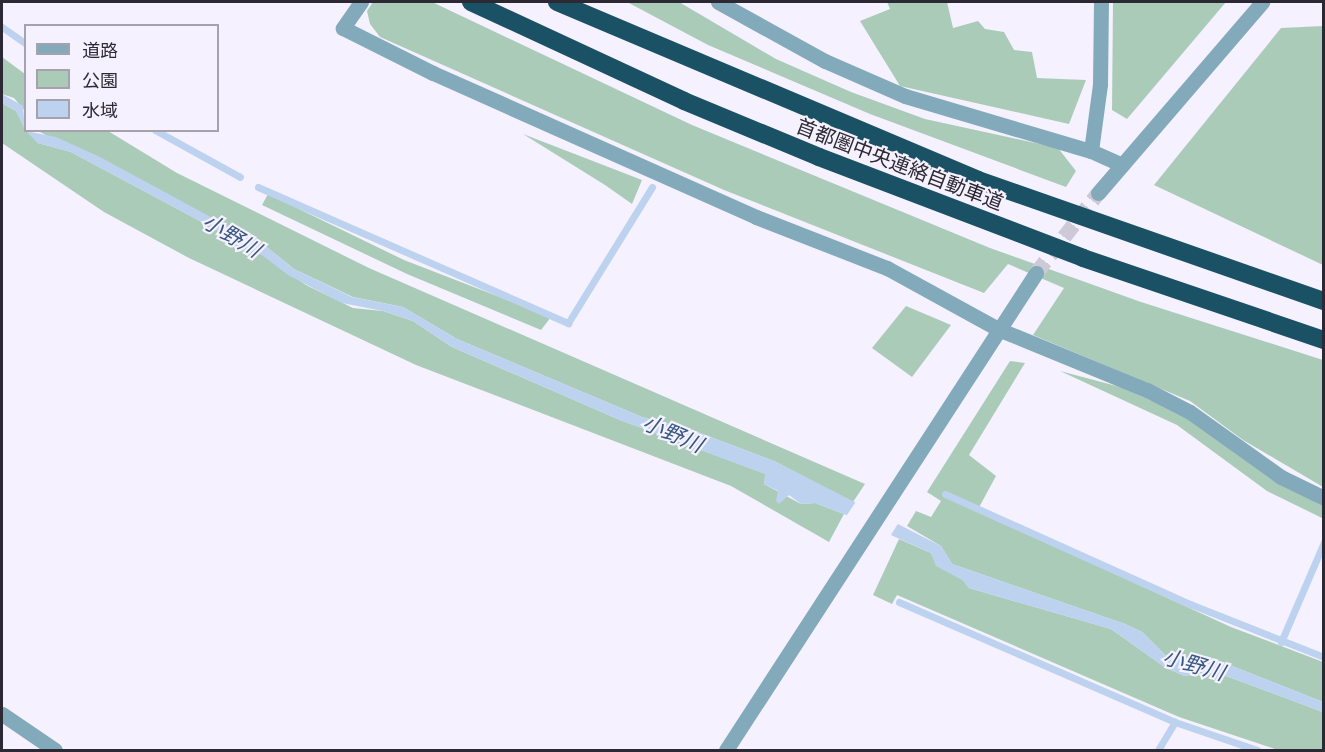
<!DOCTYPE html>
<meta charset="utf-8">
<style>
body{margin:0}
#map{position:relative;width:1325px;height:752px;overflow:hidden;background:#f5f1fe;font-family:"PT Serif","Noto Sans JP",serif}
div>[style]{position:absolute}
.green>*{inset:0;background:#abcbb9}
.water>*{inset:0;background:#bcd2ef}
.pier>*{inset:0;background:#f5f1fe}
.stream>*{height:7px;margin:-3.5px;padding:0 3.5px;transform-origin:3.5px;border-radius:3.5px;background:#bcd2ef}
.tertiary-tunnel>*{height:15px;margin-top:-7.5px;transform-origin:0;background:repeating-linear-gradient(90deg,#cdc9d6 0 15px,transparent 0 23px)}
.minor>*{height:15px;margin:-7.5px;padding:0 7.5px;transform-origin:7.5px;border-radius:7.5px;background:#83aaba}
.tertiary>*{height:15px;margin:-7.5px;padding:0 7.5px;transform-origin:7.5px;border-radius:7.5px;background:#83aaba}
.motorway>*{height:18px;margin:-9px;padding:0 9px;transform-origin:9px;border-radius:9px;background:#1a5164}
span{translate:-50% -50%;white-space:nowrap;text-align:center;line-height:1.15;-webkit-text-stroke:4.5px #f5f1fe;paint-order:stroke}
.street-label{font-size:20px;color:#2d2934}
.water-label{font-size:21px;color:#36577f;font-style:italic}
.frame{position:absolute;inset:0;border:3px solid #2d2934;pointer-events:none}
.legend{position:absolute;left:24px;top:24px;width:195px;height:108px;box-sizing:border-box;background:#f5f1fe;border:2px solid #a5a1ad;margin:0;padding:8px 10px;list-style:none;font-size:18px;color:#2d2934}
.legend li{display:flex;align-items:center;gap:12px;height:30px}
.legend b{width:30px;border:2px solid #a5a1ad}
</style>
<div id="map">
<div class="green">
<div style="clip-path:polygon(373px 2px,432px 2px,692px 125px,990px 248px,1141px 302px,1323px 360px,1323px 487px,1243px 440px,1190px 401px,1033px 335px,1064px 288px,1008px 264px,984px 293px,724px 190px,380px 37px,370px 24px,367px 11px)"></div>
<div style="clip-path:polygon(627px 2px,679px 2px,776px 59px,851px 92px,925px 119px,1058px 148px,1076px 171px,1066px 187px,870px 114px,708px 45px)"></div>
<div style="clip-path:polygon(887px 2px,947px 2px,953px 28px,978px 21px,985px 29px,1004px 32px,1014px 50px,1032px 52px,1037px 78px,1086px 80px,1069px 124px,900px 86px,860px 21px,890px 9px)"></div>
<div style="clip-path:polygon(1113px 2px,1226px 2px,1127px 119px,1112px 110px)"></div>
<div style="clip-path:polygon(1323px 26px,1324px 26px,1323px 265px,1154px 185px,1281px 28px)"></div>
<div style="clip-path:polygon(2px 57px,25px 74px,25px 111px,14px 98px,2px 94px)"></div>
<div style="clip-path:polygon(2px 103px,16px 111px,26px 130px,38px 143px,71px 152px,258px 252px,306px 285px,353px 308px,383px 311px,413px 321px,452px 347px,620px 420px,766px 474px,764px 484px,801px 504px,815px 503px,844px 514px,829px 542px,731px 486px,416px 365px,189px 258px,104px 212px,2px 143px)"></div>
<div style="clip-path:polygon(38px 131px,108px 131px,177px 173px,369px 268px,865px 484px,853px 502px,774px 461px,692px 430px,642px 417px,457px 339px,403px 307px,353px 297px,294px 269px,268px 248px)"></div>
<div style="clip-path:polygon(523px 134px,642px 180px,632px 204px,605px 185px)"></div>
<div style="clip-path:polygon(268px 194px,404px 260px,551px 317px,541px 330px,407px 274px,262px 205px)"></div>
<div style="clip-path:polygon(906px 306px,951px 325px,912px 377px,872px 348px)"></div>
<div style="clip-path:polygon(1010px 361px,1025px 363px,969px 455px,996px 476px,977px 511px,1231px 627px,1323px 662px,1323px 702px,1222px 662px,1165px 655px,1142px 632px,1125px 624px,952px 564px,941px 546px,907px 526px,916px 511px,931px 517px,941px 501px,927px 492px)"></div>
<div style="clip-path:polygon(1060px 371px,1124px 388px,1187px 417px,1273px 479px,1323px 506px,1322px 518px,1267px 491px,1177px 425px)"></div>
<div style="clip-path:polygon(899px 539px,931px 553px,937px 566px,963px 580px,969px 588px,1111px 629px,1166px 668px,1185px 676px,1205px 671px,1226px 676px,1323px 712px,1323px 750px,1278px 750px,1179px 717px,897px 595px,892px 604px,873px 595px)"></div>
</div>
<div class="water">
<div style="clip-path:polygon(2px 94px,23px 106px,25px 130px,16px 111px,2px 103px)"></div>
<div style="clip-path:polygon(26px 131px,56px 137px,100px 157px,268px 248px,294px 269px,352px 297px,403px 307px,457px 339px,642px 417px,692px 430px,774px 461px,941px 546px,952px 564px,1125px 624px,1142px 632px,1165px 655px,1222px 662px,1323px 702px,1323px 712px,1226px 676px,1205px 671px,1185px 676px,1166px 668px,1111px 629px,969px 588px,963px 580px,936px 566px,931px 553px,844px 514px,815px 503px,801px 504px,789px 495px,779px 504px,776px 501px,778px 491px,764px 484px,765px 474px,620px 420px,452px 347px,413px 321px,383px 311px,342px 303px,288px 275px,258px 252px,71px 152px,38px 143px)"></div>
</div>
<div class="pier">
<div style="clip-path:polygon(857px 500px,899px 522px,889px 538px,845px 518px)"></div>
</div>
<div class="stream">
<div style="left:2px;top:27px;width:29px;rotate:35deg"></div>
<div style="left:155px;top:130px;width:97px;rotate:28.9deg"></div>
<div style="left:258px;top:187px;width:339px;rotate:23.7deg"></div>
<div style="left:568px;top:323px;width:160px;rotate:-58.3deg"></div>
<div style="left:945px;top:494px;width:269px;rotate:24.2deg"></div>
<div style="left:1190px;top:604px;width:144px;rotate:21.6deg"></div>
<div style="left:899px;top:602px;width:301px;rotate:23.5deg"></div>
<div style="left:1175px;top:722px;width:87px;rotate:18.9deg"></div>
<div style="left:1281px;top:642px;width:109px;rotate:-66.7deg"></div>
<div style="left:1158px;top:750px;width:33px;rotate:-59deg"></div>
</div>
<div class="tertiary-tunnel">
<div style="left:1036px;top:273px;width:101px;rotate:-52.2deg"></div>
</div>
<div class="minor">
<div style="left:361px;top:2px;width:32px;rotate:125deg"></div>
<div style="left:343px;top:28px;width:101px;rotate:26.6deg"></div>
<div style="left:433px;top:73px;width:354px;rotate:24deg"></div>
<div style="left:756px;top:217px;width:141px;rotate:21.3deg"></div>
<div style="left:887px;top:268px;width:127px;rotate:28.8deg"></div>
<div style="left:998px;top:329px;width:161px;rotate:22.3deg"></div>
<div style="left:1147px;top:390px;width:48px;rotate:27.1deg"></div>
<div style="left:1190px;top:412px;width:112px;rotate:35.5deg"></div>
<div style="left:1281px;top:477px;width:48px;rotate:26deg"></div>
<div style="left:718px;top:2px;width:122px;rotate:28.9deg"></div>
<div style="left:825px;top:61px;width:87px;rotate:23.6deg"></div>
<div style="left:905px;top:96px;width:194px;rotate:16.5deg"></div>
<div style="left:1091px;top:151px;width:34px;rotate:24deg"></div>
<div style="left:1091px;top:151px;width:68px;rotate:-82.3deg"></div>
<div style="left:1100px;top:84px;width:82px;rotate:-89.3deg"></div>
<div style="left:2px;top:714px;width:64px;rotate:34.2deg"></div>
</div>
<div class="tertiary">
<div style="left:1098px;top:193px;width:252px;rotate:-49.3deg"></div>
<div style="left:726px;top:750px;width:569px;rotate:-56.98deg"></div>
</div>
<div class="motorway">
<div style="left:471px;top:2px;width:235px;rotate:24.9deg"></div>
<div style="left:684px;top:101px;width:146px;rotate:22.5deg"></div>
<div style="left:819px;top:157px;width:283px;rotate:20.9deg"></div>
<div style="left:1083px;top:258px;width:255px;rotate:18.8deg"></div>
<div style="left:557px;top:2px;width:457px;rotate:22.9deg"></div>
<div style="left:978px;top:180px;width:367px;rotate:19.3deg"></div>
</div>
<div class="street-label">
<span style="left:900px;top:164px;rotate:21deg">首都圏中央連絡自動車道</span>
</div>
<div class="water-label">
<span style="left:232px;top:235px;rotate:31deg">小野川</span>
<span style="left:673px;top:433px;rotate:23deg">小野川</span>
<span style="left:1194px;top:664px;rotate:16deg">小野川</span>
</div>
<div class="frame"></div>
<ul class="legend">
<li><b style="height:8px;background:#83aaba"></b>道路</li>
<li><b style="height:16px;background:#abcbb9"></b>公園</li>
<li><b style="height:16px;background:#bcd2ef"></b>水域</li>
</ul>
</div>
